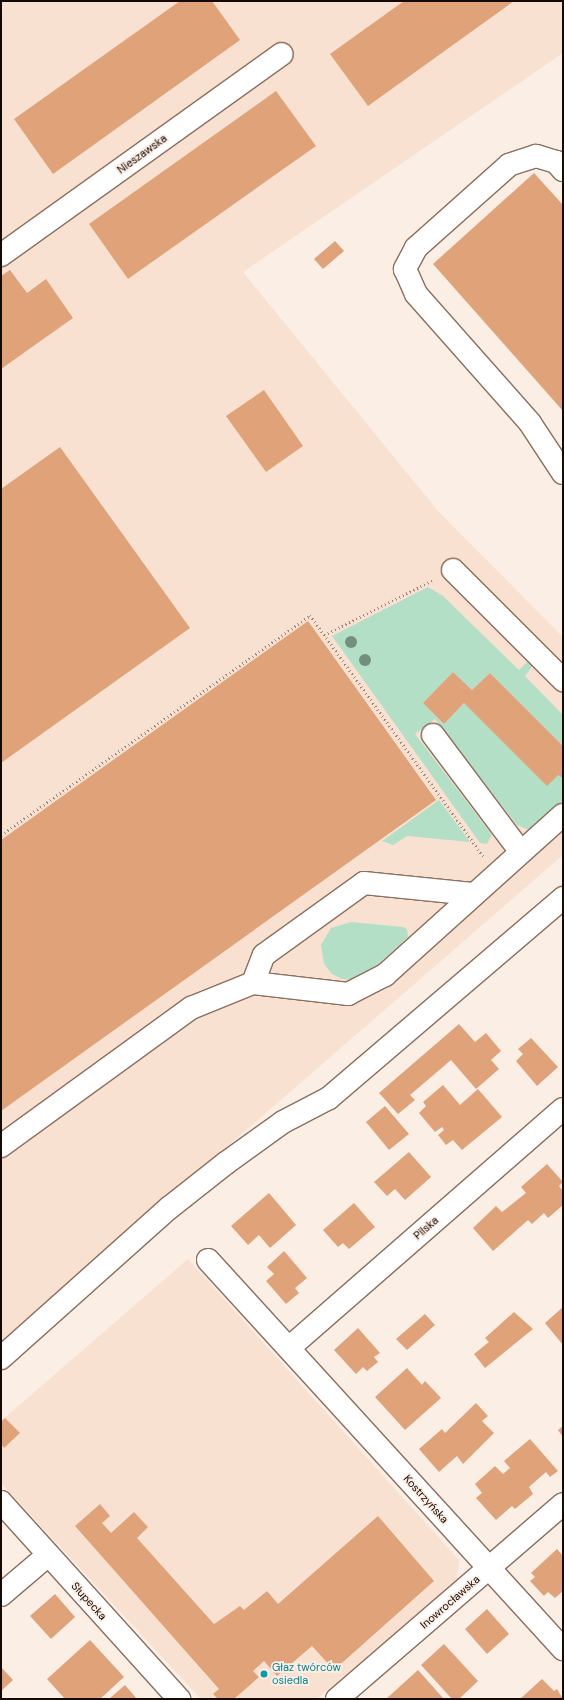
<!DOCTYPE html>
<meta charset="utf-8">
<style>
body{margin:0}
#map{position:relative;width:564px;height:1700px;overflow:hidden;background:#fbeee5;font-family:"DM Sans",sans-serif}
div>[style]{position:absolute}
.built>*{inset:0;background:#f9e1d2}
.green>*{inset:0;background:#b3dfc7}
.building>*{inset:0;background:#e0a279}
.path>*{height:2.5px;margin-top:-1.25px;transform-origin:0;background:repeating-linear-gradient(90deg,#958981 0 1px,transparent 0 4px)}
.roads{filter:drop-shadow(1px 0 #8c6f5d) drop-shadow(-1px 0 #8c6f5d) drop-shadow(0 1px #8c6f5d) drop-shadow(0 -1px #8c6f5d)}
.minor>*{height:22px;margin:-11px;padding:0 11px;transform-origin:11px;border-radius:11px;background:#fff}
.trees>*{width:12px;height:12px;margin:-6px;border-radius:50%;background:#73907f}
.dots>*{width:11px;height:11px;translate:-50% -50%;box-sizing:border-box;border:2px solid #fbeee5;border-radius:50%}
span{translate:-50% -50%;white-space:nowrap;text-align:center;line-height:1.15;-webkit-text-stroke:3.5px #fbeee5;paint-order:stroke}
.street-label{font-size:11px;color:#140904}
.culture-label{font-size:11px;color:#0d838f}
.left{translate:0 -50%;text-align:left}
.frame{position:absolute;inset:0;border:2px solid #140904;pointer-events:none}
</style>
<div id="map">
<div class="built">
<div style="clip-path:polygon(1px 1px,563px 1px,563px 53px,243px 272px,438px 511px,563px 637px,563px 855px,1px 1343px)"></div>
<div style="clip-path:polygon(188px 1259px,459px 1560px,457px 1580px,317px 1699px,201px 1699px,1px 1483px,1px 1421px)"></div>
</div>
<div class="green">
<div style="clip-path:polygon(428px 587px,443px 596px,519px 670px,529px 660px,534px 664px,525px 676px,563px 715px,563px 746px,490px 673px,472px 690px,453px 672px,423px 703px,444px 724px,464px 703px,563px 778px,563px 800px,529px 830px,517px 825px,435px 719px,415px 734px,492px 835px,487px 844px,480px 843px,332px 636px)"></div>
<div style="clip-path:polygon(439px 800px,470px 842px,407px 836px,393px 845px,382px 841px)"></div>
<div style="clip-path:polygon(351px 922px,403px 927px,407px 929px,408px 937px,365px 976px,355px 980px,342px 979px,332px 974px,324px 964px,321px 945px,331px 928px)"></div>
</div>
<div class="building">
<div style="clip-path:polygon(180px 1px,212px 1px,240px 40px,53px 174px,14px 119px)"></div>
<div style="clip-path:polygon(404px 1px,514px 1px,368px 106px,330px 54px)"></div>
<div style="clip-path:polygon(276px 91px,316px 146px,128px 279px,89px 224px)"></div>
<div style="clip-path:polygon(534px 173px,563px 205px,563px 411px,433px 264px)"></div>
<div style="clip-path:polygon(335px 241px,344px 251px,323px 269px,314px 259px)"></div>
<div style="clip-path:polygon(10px 270px,27px 293px,46px 279px,73px 318px,1px 369px,1px 276px)"></div>
<div style="clip-path:polygon(264px 390px,303px 446px,266px 472px,226px 416px)"></div>
<div style="clip-path:polygon(60px 447px,190px 628px,1px 763px,1px 489px)"></div>
<div style="clip-path:polygon(308px 621px,436px 800px,1px 1111px,1px 840px)"></div>
<div style="clip-path:polygon(453px 672px,472px 690px,490px 673px,563px 746px,563px 778px,558px 775px,547px 786px,464px 703px,444px 724px,423px 703px)"></div>
<div style="clip-path:polygon(459px 1024px,475px 1042px,486px 1033px,501px 1051px,491px 1060px,499px 1069px,476px 1089px,451px 1060px,410px 1095px,415px 1100px,398px 1114px,379px 1093px)"></div>
<div style="clip-path:polygon(531px 1038px,558px 1067px,537px 1086px,516px 1061px,523px 1054px,518px 1049px)"></div>
<div style="clip-path:polygon(443px 1085px,460px 1105px,478px 1089px,502px 1117px,462px 1150px,453px 1140px,446px 1145px,438px 1135px,444px 1130px,442px 1127px,435px 1132px,419px 1113px,426px 1106px,423px 1102px)"></div>
<div style="clip-path:polygon(385px 1106px,409px 1134px,389px 1150px,366px 1122px)"></div>
<div style="clip-path:polygon(409px 1152px,431px 1177px,405px 1200px,395px 1189px,387px 1196px,374px 1182px)"></div>
<div style="clip-path:polygon(547px 1164px,563px 1182px,559px 1186px,563px 1191px,563px 1205px,548px 1218px,544px 1213px,532px 1224px,528px 1220px,493px 1251px,473px 1228px,496px 1206px,502px 1212px,526px 1193px,521px 1187px)"></div>
<div style="clip-path:polygon(269px 1193px,296px 1225px,270px 1248px,259px 1235px,248px 1245px,231px 1226px)"></div>
<div style="clip-path:polygon(354px 1203px,375px 1227px,349px 1249px,343px 1243px,338px 1247px,323px 1230px)"></div>
<div style="clip-path:polygon(284px 1251px,307px 1278px,295px 1288px,299px 1293px,286px 1304px,266px 1281px,274px 1274px,267px 1267px)"></div>
<div style="clip-path:polygon(563px 1307px,563px 1345px,545px 1323px)"></div>
<div style="clip-path:polygon(514px 1312px,533px 1329px,485px 1368px,474px 1354px,489px 1342px,485px 1338px)"></div>
<div style="clip-path:polygon(425px 1314px,435px 1325px,407px 1350px,396px 1339px)"></div>
<div style="clip-path:polygon(358px 1328px,380px 1353px,374px 1357px,378px 1362px,367px 1371px,363px 1367px,356px 1374px,334px 1350px)"></div>
<div style="clip-path:polygon(407px 1368px,422px 1385px,425px 1381px,441px 1398px,405px 1430px,375px 1397px)"></div>
<div style="clip-path:polygon(476px 1403px,488px 1416px,482px 1421px,494px 1433px,463px 1464px,457px 1456px,439px 1472px,419px 1449px,442px 1429px,445px 1433px)"></div>
<div style="clip-path:polygon(5px 1418px,20px 1433px,4px 1448px,1px 1444px,1px 1422px)"></div>
<div style="clip-path:polygon(563px 1426px,563px 1437px,558px 1430px)"></div>
<div style="clip-path:polygon(530px 1439px,558px 1471px,550px 1477px,546px 1472px,529px 1487px,533px 1494px,515px 1509px,512px 1506px,496px 1520px,476px 1498px,482px 1493px,475px 1484px,495px 1466px,503px 1474px,510px 1468px,504px 1461px)"></div>
<div style="clip-path:polygon(100px 1504px,110px 1516px,102px 1523px,111px 1533px,134px 1512px,148px 1527px,137px 1538px,214px 1624px,240px 1606px,244px 1610px,267px 1591px,278px 1604px,378px 1516px,434px 1581px,334px 1670px,312px 1646px,277px 1676px,264px 1661px,253px 1671px,259px 1677px,234px 1699px,218px 1699px,213px 1694px,219px 1689px,75px 1526px)"></div>
<div style="clip-path:polygon(557px 1549px,563px 1556px,563px 1591px,555px 1598px,548px 1592px,544px 1596px,530px 1581px,535px 1577px,531px 1573px)"></div>
<div style="clip-path:polygon(55px 1594px,75px 1617px,51px 1639px,30px 1616px)"></div>
<div style="clip-path:polygon(487px 1609px,509px 1634px,487px 1654px,465px 1629px)"></div>
<div style="clip-path:polygon(90px 1640px,124px 1677px,100px 1699px,65px 1699px,47px 1679px)"></div>
<div style="clip-path:polygon(444px 1644px,478px 1681px,459px 1699px,452px 1699px,421px 1665px)"></div>
<div style="clip-path:polygon(1px 1667px,13px 1680px,1px 1691px)"></div>
<div style="clip-path:polygon(418px 1670px,443px 1698px,386px 1699px)"></div>
<div style="clip-path:polygon(542px 1679px,554px 1691px,557px 1689px,563px 1699px,520px 1699px)"></div>
<div style="clip-path:polygon(125px 1685px,137px 1699px,109px 1699px)"></div>
</div>
<div class="path">
<div style="left:324px;top:635px;width:122px;rotate:-26.8deg"></div>
<div style="left:1px;top:835px;width:379px;rotate:-35.4deg"></div>
<div style="left:310px;top:615px;width:297px;rotate:54.3deg"></div>
</div>
<div class="roads">
<div class="minor">
<div style="left:563px;top:170px;width:11px;rotate:-131deg"></div>
<div style="left:556px;top:162px;width:21px;rotate:-163deg"></div>
<div style="left:536px;top:156px;width:28px;rotate:162deg"></div>
<div style="left:509px;top:165px;width:125px;rotate:138.3deg"></div>
<div style="left:416px;top:248px;width:24px;rotate:118deg"></div>
<div style="left:405px;top:269px;width:27px;rotate:66deg"></div>
<div style="left:416px;top:294px;width:172px;rotate:48.5deg"></div>
<div style="left:530px;top:423px;width:60px;rotate:56.6deg"></div>
<div style="left:1px;top:255px;width:345px;rotate:-35.6deg"></div>
<div style="left:453px;top:570px;width:156px;rotate:45deg"></div>
<div style="left:433px;top:735px;width:145px;rotate:53.1deg"></div>
<div style="left:253px;top:983px;width:30px;rotate:-69deg"></div>
<div style="left:264px;top:955px;width:123px;rotate:-35.8deg"></div>
<div style="left:364px;top:883px;width:109px;rotate:5.8deg"></div>
<div style="left:1px;top:1146px;width:235px;rotate:-36deg"></div>
<div style="left:191px;top:1008px;width:67px;rotate:-22deg"></div>
<div style="left:253px;top:983px;width:96px;rotate:6.6deg"></div>
<div style="left:348px;top:994px;width:42px;rotate:-27.2deg"></div>
<div style="left:385px;top:975px;width:239px;rotate:-42deg"></div>
<div style="left:208px;top:1260px;width:527px;rotate:47.62deg"></div>
<div style="left:290px;top:1347px;width:362px;rotate:-41.1deg"></div>
<div style="left:1px;top:1358px;width:225px;rotate:-41.8deg"></div>
<div style="left:169px;top:1208px;width:73px;rotate:-38.3deg"></div>
<div style="left:226px;top:1163px;width:70px;rotate:-35.7deg"></div>
<div style="left:283px;top:1122px;width:52px;rotate:-27.6deg"></div>
<div style="left:329px;top:1098px;width:308px;rotate:-40.5deg"></div>
<div style="left:1px;top:1502px;width:266px;rotate:47.9deg"></div>
<div style="left:1px;top:1595px;width:62px;rotate:-40.4deg"></div>
<div style="left:337px;top:1699px;width:298px;rotate:-40.8deg"></div>
</div>
</div>
<div class="trees">
<div style="left:351px;top:642px"></div>
<div style="left:365px;top:660px"></div>
</div>
<div class="dots">
<div style="left:264px;top:1674px;background:#0f9aa8"></div>
</div>
<div class="street-label">
<span style="left:142px;top:154px;rotate:-36deg">Nieszawska</span>
<span style="left:426px;top:1228px;rotate:-41deg">Pilska</span>
<span style="left:426px;top:1499px;rotate:48deg">Kostrzyńska</span>
<span style="left:89px;top:1601px;rotate:48deg">Słupecka</span>
<span style="left:450px;top:1602px;rotate:-41deg">Inowrocławska</span>
</div>
<div class="culture-label">
<span class="left" style="left:272px;top:1674px">Głaz twórców<br>osiedla</span>
</div>
<div class="frame"></div>
</div>
